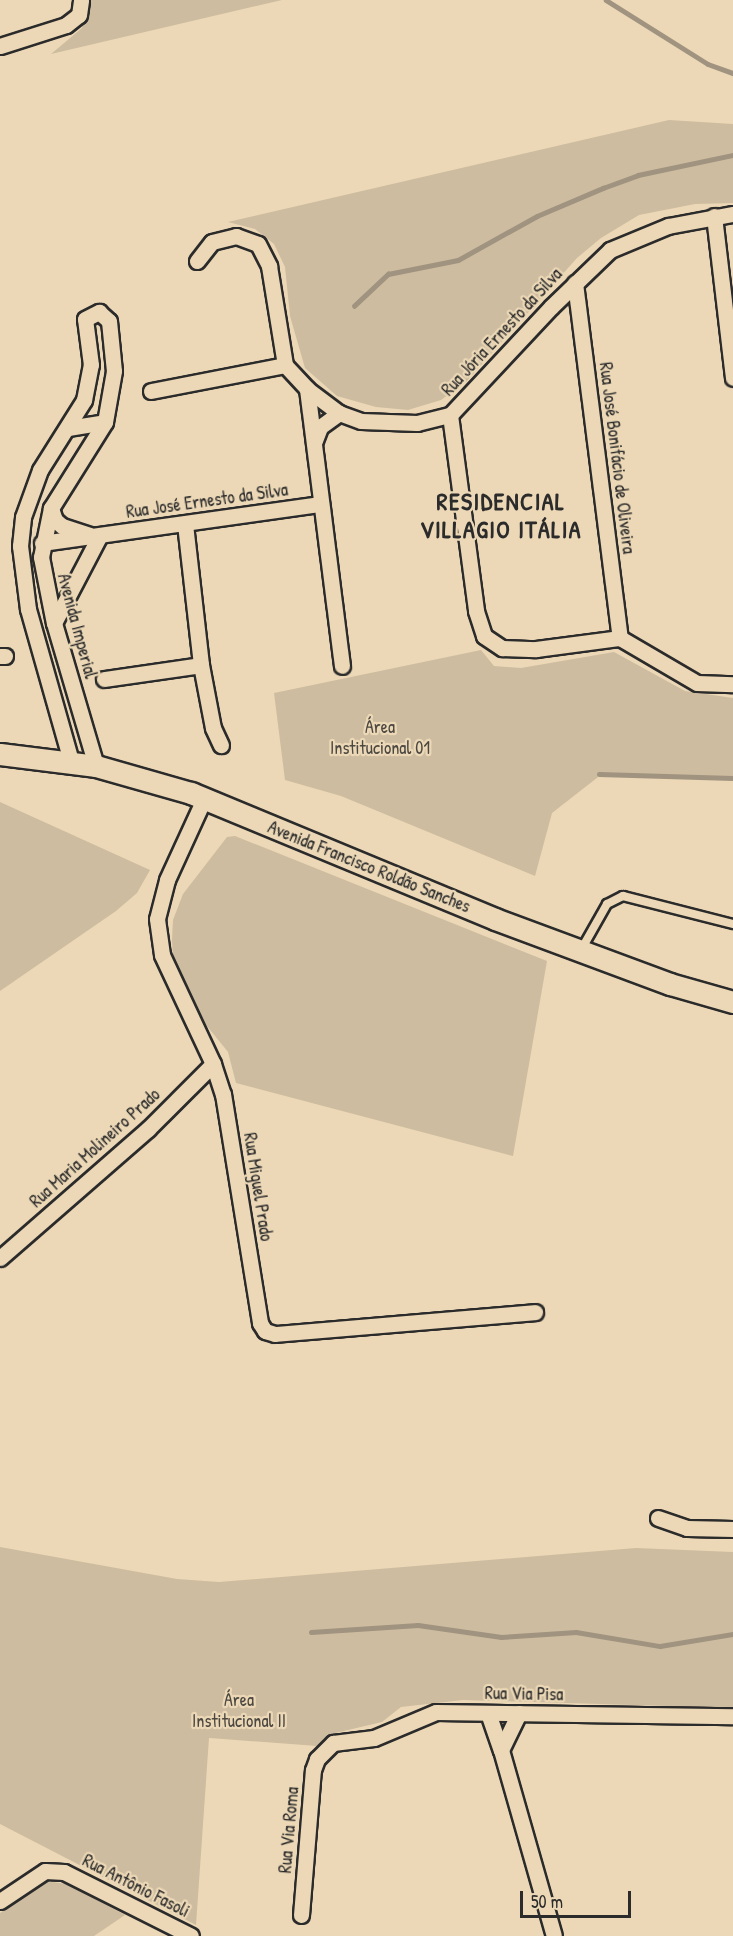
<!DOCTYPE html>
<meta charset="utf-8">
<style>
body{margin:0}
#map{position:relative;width:733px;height:1936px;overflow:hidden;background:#ecd8b6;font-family:"Patrick Hand",sans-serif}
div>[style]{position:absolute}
.green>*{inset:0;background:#cdbca0}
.stream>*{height:4.5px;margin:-2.25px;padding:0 2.25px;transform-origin:2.25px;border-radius:2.25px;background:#a0937f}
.roads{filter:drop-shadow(2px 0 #2b2b2b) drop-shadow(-2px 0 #2b2b2b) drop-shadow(0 2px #2b2b2b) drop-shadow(0 -2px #2b2b2b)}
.lane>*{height:8px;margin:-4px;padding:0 4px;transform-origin:4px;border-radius:4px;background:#ecd8b6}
.street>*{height:15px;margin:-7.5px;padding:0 7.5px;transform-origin:7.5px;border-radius:7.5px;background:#ecd8b6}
.secondary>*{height:21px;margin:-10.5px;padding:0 10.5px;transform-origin:10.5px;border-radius:10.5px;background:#ecd8b6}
span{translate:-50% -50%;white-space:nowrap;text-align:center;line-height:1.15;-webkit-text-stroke:4.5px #ecd8b6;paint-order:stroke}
.street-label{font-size:18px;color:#2b2b2b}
.park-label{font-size:18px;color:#4b4842}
.district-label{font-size:24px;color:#2b2b2b;font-weight:700;letter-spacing:1.5px}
.scale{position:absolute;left:520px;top:1891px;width:111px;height:27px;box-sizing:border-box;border:3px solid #2b2b2b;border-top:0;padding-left:8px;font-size:18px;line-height:21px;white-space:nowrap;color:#2b2b2b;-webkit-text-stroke:4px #ecd8b6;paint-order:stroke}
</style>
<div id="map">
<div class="green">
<div style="clip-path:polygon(91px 0,282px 0,51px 54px,82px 28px)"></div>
<div style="clip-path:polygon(669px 120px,733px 124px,733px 203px,695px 204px,639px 215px,601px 238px,577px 258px,466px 382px,441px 400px,408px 410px,376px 407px,337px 396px,305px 368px,290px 316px,285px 267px,274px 244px,255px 229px,228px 222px)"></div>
<div style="clip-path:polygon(481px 650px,494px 666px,521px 668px,614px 652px,685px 691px,733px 698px,733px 778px,602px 774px,552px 813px,535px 876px,341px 796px,285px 780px,274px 693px)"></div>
<div style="clip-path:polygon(0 802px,150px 870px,137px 893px,116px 911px,0 991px)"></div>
<div style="clip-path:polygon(235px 836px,547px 961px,513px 1156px,236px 1083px,228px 1052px,198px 1015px,182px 982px,173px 961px,172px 940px,173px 920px,183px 894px,227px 837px)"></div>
<div style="clip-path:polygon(0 1547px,177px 1579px,219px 1582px,636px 1548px,733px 1552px,733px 1708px,463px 1700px,401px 1707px,382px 1722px,331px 1734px,317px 1746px,209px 1738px,196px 1925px,0 1824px)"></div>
<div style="clip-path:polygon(45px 1881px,67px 1884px,125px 1915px,94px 1936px,0 1936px,0 1913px)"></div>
</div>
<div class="stream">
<div style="left:606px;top:0;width:120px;rotate:32.1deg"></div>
<div style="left:708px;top:64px;width:27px;rotate:20deg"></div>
<div style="left:354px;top:306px;width:47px;rotate:-43.3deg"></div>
<div style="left:388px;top:274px;width:71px;rotate:-11.3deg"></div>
<div style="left:458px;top:260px;width:90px;rotate:-29.1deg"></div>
<div style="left:537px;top:216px;width:72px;rotate:-23deg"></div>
<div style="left:603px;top:188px;width:37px;rotate:-20deg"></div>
<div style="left:638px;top:175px;width:97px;rotate:-11.9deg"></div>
<div style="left:599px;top:774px;width:134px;rotate:1.7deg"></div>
<div style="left:311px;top:1632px;width:107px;rotate:-3.7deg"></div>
<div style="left:418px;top:1625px;width:84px;rotate:8.2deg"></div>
<div style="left:501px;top:1637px;width:75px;rotate:-3.8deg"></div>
<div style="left:576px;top:1632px;width:85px;rotate:9.5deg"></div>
<div style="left:660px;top:1646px;width:74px;rotate:-9.3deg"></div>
</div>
<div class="roads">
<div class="lane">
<div style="left:581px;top:950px;width:53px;rotate:-60.5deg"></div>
<div style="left:607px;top:904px;width:18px;rotate:-27deg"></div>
<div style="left:623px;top:896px;width:114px;rotate:14.3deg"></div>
</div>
<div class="street">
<div style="left:0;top:46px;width:69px;rotate:-17.7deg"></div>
<div style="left:66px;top:25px;width:16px;rotate:-38deg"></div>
<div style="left:79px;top:15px;width:15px;rotate:-82deg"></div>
<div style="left:714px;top:216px;width:163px;rotate:83.3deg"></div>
<div style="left:197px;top:261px;width:24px;rotate:-52deg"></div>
<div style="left:212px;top:242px;width:25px;rotate:-14deg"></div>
<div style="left:236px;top:236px;width:23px;rotate:20deg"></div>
<div style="left:258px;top:244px;width:25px;rotate:63deg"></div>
<div style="left:269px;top:266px;width:100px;rotate:80.8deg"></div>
<div style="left:285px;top:365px;width:33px;rotate:47deg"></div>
<div style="left:307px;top:389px;width:40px;rotate:37deg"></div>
<div style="left:339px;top:413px;width:23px;rotate:20deg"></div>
<div style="left:361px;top:421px;width:56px;rotate:2deg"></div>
<div style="left:417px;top:423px;width:34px;rotate:-14deg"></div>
<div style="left:450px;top:415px;width:148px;rotate:-46.9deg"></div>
<div style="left:551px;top:307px;width:82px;rotate:-44deg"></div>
<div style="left:610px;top:250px;width:63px;rotate:-22.5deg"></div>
<div style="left:668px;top:226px;width:66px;rotate:-10.5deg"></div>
<div style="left:575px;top:283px;width:358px;rotate:82.8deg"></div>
<div style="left:307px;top:389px;width:279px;rotate:82.8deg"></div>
<div style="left:151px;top:391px;width:136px;rotate:-11deg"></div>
<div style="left:450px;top:415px;width:198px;rotate:82.4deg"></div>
<div style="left:476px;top:611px;width:26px;rotate:72deg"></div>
<div style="left:484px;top:636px;width:22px;rotate:34deg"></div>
<div style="left:502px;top:648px;width:34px;rotate:2deg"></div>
<div style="left:536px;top:649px;width:85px;rotate:-7.5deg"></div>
<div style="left:620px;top:638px;width:89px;rotate:30.3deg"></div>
<div style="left:697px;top:683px;width:36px;rotate:2deg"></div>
<div style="left:68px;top:428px;width:37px;rotate:-9deg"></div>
<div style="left:314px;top:443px;width:17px;rotate:-69deg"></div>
<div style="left:320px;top:427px;width:24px;rotate:-36deg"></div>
<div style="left:51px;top:508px;width:13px;rotate:72deg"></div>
<div style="left:55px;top:520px;width:9px;rotate:41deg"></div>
<div style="left:62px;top:526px;width:29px;rotate:18deg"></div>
<div style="left:185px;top:524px;width:142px;rotate:83.5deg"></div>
<div style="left:201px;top:665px;width:64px;rotate:79.2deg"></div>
<div style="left:213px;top:728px;width:19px;rotate:65deg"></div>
<div style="left:42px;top:543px;width:281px;rotate:-8deg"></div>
<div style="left:54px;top:623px;width:97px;rotate:-62.4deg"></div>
<div style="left:0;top:656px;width:5px"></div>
<div style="left:104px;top:679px;width:98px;rotate:-8.2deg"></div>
<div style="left:71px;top:761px;width:158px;rotate:-105.8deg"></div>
<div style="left:28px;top:609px;width:64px;rotate:-97.2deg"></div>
<div style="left:20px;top:546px;width:29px;rotate:-84deg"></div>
<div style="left:23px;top:517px;width:50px;rotate:-70.1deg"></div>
<div style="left:40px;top:470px;width:83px;rotate:-57.8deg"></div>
<div style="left:84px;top:400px;width:36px;rotate:-79deg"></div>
<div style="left:91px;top:365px;width:46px;rotate:-97.4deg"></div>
<div style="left:85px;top:319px;width:16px;rotate:-27deg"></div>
<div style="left:99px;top:312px;width:13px;rotate:42deg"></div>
<div style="left:109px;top:321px;width:50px;rotate:84.3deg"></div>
<div style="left:114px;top:371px;width:52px;rotate:100deg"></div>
<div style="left:105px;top:422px;width:102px;rotate:122.1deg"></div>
<div style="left:51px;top:508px;width:50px;rotate:101.5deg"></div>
<div style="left:41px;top:557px;width:67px;rotate:78.9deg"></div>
<div style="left:54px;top:623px;width:149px;rotate:73.6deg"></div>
<div style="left:204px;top:799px;width:89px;rotate:114.6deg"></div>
<div style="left:167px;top:880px;width:40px;rotate:104.4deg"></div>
<div style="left:157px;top:919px;width:36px;rotate:82deg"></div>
<div style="left:162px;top:955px;width:120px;rotate:64.9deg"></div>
<div style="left:213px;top:1064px;width:32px;rotate:72deg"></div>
<div style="left:223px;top:1094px;width:232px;rotate:80.8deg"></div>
<div style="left:260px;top:1323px;width:9px;rotate:58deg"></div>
<div style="left:265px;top:1331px;width:10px;rotate:17deg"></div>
<div style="left:275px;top:1334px;width:261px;rotate:-4.8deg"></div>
<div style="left:0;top:1258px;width:196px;rotate:-41.1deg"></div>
<div style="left:148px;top:1129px;width:92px;rotate:-45deg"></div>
<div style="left:658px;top:1518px;width:31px;rotate:19deg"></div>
<div style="left:687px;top:1528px;width:46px;rotate:1.2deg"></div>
<div style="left:488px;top:1713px;width:39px;rotate:71deg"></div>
<div style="left:501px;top:1750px;width:41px;rotate:-64.1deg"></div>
<div style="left:501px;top:1750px;width:193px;rotate:74.1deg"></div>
<div style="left:0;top:1901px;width:54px;rotate:-33.7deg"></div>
<div style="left:45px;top:1871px;width:19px;rotate:3deg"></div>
<div style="left:64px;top:1872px;width:142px;rotate:26.7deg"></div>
<div style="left:301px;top:1915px;width:145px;rotate:-85.3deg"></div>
<div style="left:313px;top:1770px;width:12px;rotate:-70deg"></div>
<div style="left:317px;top:1759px;width:23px;rotate:-45deg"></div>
<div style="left:333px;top:1743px;width:41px;rotate:-7deg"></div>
<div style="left:374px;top:1738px;width:67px;rotate:-22.8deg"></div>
<div style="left:436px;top:1712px;width:297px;rotate:0.8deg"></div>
</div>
<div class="secondary">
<div style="left:0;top:754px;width:97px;rotate:7.1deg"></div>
<div style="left:96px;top:766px;width:99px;rotate:15.9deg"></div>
<div style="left:191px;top:793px;width:329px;rotate:22.5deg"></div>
<div style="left:495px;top:919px;width:187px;rotate:20.4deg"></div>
<div style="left:670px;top:984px;width:66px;rotate:15.9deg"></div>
</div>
</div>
<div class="street-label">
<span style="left:502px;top:332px;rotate:-47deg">Rua Jória Ernesto da Silva</span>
<span style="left:617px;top:458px;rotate:83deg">Rua José Bonifácio de Oliveira</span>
<span style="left:207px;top:501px;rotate:-8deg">Rua José Ernesto da Silva</span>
<span style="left:77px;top:626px;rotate:75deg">Avenida Imperial</span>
<span style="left:369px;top:867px;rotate:22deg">Avenida Francisco Roldão Sanches</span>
<span style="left:95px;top:1148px;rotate:-42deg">Rua Maria Molineiro Prado</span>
<span style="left:258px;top:1187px;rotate:81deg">Rua Miguel Prado</span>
<span style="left:524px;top:1694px;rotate:1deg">Rua Via Pisa</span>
<span style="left:289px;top:1830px;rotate:-85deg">Rua Via Roma</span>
<span style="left:136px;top:1886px;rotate:27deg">Rua Antônio Fasoli</span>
</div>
<div class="park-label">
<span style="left:380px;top:738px">Área<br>Institucional 01</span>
<span style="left:239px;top:1711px">Área<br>Institucional II</span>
</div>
<div class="district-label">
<span style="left:501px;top:516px">RESIDENCIAL<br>VILLAGIO ITÁLIA</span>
</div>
<div class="scale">50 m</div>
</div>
